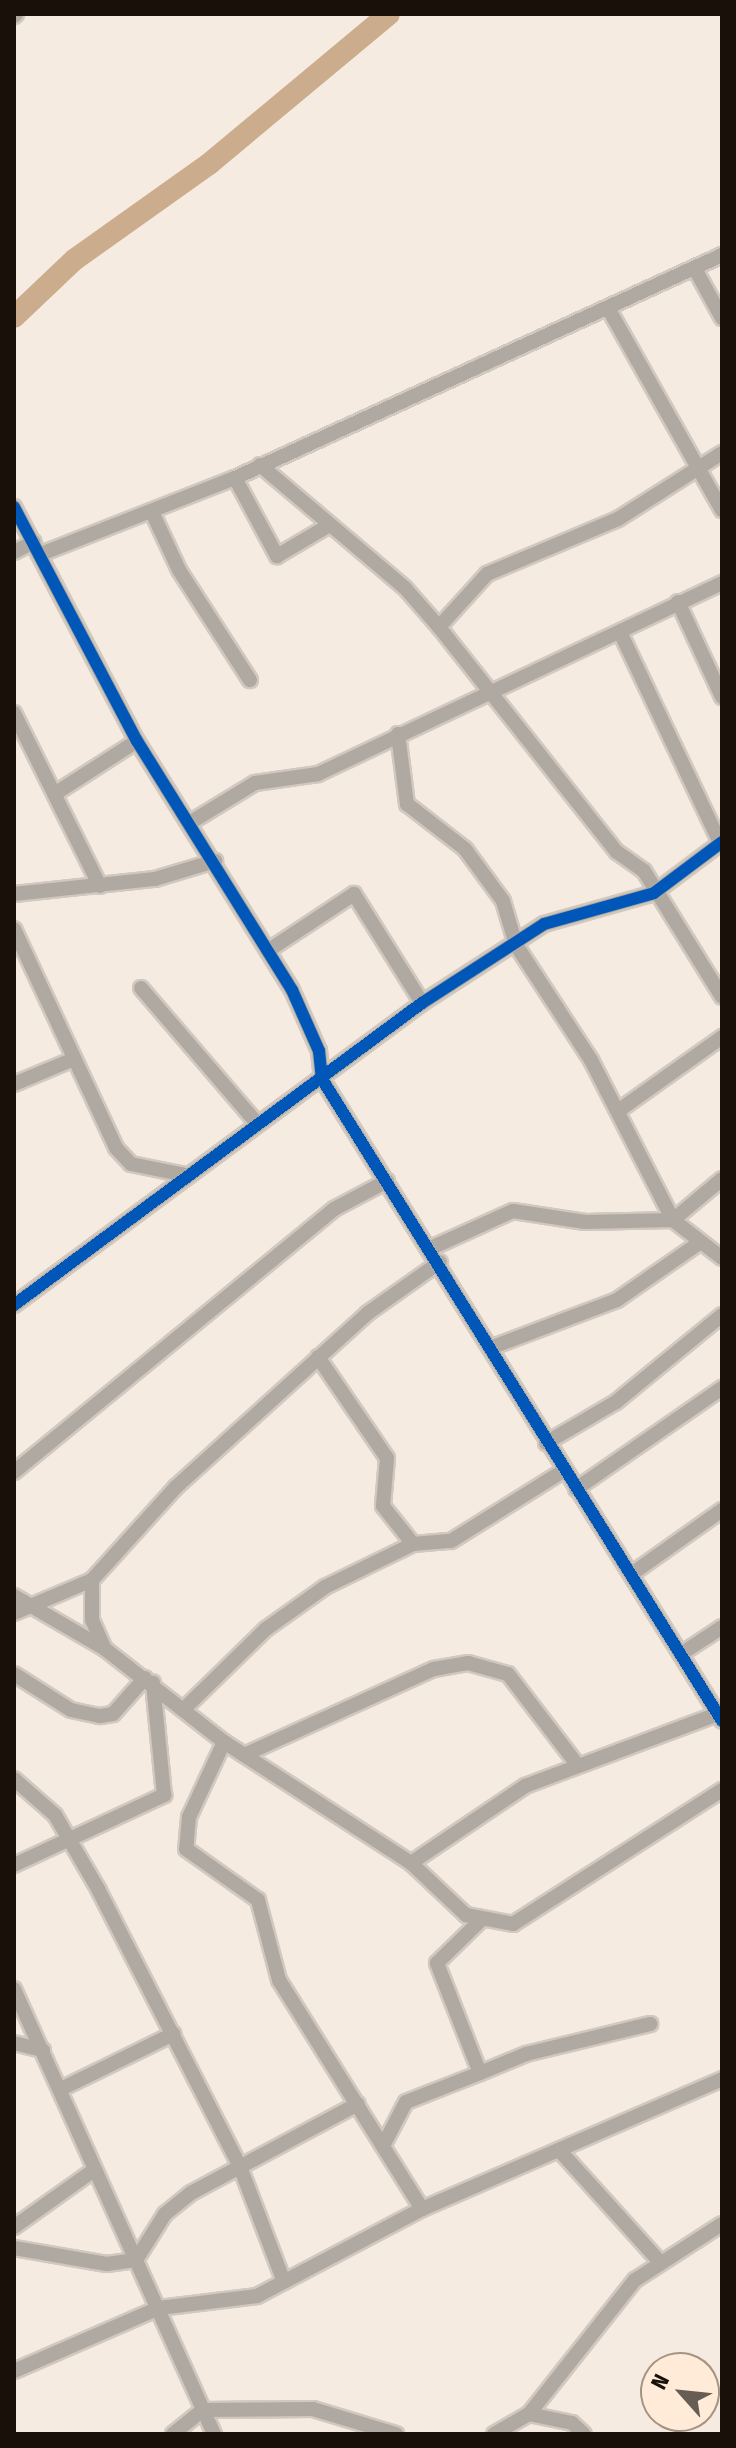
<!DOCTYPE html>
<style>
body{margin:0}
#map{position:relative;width:736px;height:2448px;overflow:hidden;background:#f6ebe0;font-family:"Fira Sans Condensed",sans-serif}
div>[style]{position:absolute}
.river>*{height:22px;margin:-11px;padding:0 11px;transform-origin:11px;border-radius:11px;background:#cbad8d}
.roads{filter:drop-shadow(2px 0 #d1c8bf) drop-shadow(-2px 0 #d1c8bf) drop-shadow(0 2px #d1c8bf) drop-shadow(0 -2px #d1c8bf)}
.minor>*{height:14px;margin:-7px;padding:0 7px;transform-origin:7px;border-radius:7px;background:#afa9a2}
.cycleway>*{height:12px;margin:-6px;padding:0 6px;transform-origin:6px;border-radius:6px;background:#0057b8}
span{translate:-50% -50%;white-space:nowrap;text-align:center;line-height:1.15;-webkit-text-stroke:6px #ffebd7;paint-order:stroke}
.frame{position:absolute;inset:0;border:16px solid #191109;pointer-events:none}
.north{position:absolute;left:640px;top:2352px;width:80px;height:80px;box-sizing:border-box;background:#ffebd7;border:2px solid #a39485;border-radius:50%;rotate:297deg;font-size:22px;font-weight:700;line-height:32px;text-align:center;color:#191109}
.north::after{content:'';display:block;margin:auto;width:28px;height:36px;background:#665d54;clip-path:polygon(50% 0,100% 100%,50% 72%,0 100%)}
</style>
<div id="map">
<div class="river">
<div style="left:14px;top:317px;width:83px;rotate:-43.5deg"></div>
<div style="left:74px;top:260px;width:166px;rotate:-35.4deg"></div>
<div style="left:209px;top:164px;width:234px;rotate:-39.8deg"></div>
</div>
<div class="roads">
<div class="minor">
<div style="left:14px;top:16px;width:3px;rotate:-45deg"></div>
<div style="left:695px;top:269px;width:56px;rotate:61.1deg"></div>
<div style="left:608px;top:308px;width:232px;rotate:60.6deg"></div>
<div style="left:260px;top:465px;width:190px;rotate:40.3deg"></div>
<div style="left:405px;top:588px;width:52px;rotate:48.9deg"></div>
<div style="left:439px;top:627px;width:287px;rotate:51.7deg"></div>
<div style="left:617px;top:852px;width:33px;rotate:35deg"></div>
<div style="left:644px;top:871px;width:148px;rotate:58.2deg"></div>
<div style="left:235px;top:478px;width:89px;rotate:61.7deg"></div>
<div style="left:277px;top:556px;width:59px;rotate:-30.5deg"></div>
<div style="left:14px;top:507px;width:264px;rotate:62.3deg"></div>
<div style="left:137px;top:741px;width:293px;rotate:58.1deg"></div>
<div style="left:292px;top:990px;width:67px;rotate:66.1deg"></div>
<div style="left:319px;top:1051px;width:28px;rotate:84deg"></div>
<div style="left:322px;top:1079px;width:756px;rotate:58.07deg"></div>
<div style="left:152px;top:512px;width:64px;rotate:65deg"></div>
<div style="left:179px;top:570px;width:131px;rotate:57.2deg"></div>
<div style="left:14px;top:552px;width:22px;rotate:-27deg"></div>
<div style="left:41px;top:554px;width:208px;rotate:-21.4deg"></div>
<div style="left:235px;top:478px;width:536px;rotate:-24.6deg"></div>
<div style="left:678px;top:602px;width:105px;rotate:65.1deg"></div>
<div style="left:439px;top:627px;width:72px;rotate:-47.8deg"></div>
<div style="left:487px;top:574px;width:142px;rotate:-22.8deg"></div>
<div style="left:618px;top:519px;width:123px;rotate:-32.4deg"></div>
<div style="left:620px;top:632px;width:233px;rotate:64.6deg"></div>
<div style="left:14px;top:713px;width:193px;rotate:63.6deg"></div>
<div style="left:398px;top:734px;width:71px;rotate:82.7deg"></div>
<div style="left:407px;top:804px;width:73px;rotate:37.8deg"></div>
<div style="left:465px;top:849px;width:64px;rotate:53.8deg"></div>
<div style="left:503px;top:901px;width:46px;rotate:73.5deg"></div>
<div style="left:516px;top:945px;width:137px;rotate:56.9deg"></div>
<div style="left:591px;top:1060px;width:180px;rotate:62.9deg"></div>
<div style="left:673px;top:1220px;width:62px;rotate:37.8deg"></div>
<div style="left:56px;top:793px;width:96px;rotate:-32.7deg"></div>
<div style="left:191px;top:822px;width:75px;rotate:-31.4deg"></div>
<div style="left:255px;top:783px;width:64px;rotate:-8.1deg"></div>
<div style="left:318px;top:774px;width:447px;rotate:-25.3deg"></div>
<div style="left:14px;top:894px;width:142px;rotate:-6.1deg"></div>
<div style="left:155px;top:879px;width:63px;rotate:-16.7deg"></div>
<div style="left:14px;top:929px;width:242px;rotate:65deg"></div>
<div style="left:116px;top:1148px;width:22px;rotate:47deg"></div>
<div style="left:131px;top:1164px;width:55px;rotate:11.5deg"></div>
<div style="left:269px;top:950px;width:102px;rotate:-33.4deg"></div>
<div style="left:354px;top:894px;width:128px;rotate:58deg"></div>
<div style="left:141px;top:988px;width:177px;rotate:49.4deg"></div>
<div style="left:14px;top:1084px;width:60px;rotate:-22.7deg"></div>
<div style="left:618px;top:1111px;width:128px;rotate:-35.4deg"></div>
<div style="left:431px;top:1248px;width:90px;rotate:-24.3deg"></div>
<div style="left:513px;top:1211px;width:73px;rotate:8.7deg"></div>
<div style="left:585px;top:1222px;width:88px;rotate:-1.3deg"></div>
<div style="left:673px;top:1220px;width:64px;rotate:-39.9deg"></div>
<div style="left:14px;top:1305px;width:508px;rotate:-36.51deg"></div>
<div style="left:422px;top:1003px;width:145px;rotate:-32.9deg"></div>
<div style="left:544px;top:924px;width:114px;rotate:-15.7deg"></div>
<div style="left:654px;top:893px;width:85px;rotate:-36.9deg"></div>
<div style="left:490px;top:1348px;width:136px;rotate:-20.7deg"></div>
<div style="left:617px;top:1300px;width:100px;rotate:-34.8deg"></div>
<div style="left:318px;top:1357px;width:122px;rotate:55.7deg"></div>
<div style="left:387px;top:1458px;width:48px;rotate:94.8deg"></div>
<div style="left:383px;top:1506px;width:48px;rotate:51.7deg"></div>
<div style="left:546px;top:1443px;width:81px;rotate:-30.4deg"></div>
<div style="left:616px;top:1402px;width:137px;rotate:-39.4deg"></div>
<div style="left:14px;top:1472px;width:414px;rotate:-39.4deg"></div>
<div style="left:334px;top:1209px;width:60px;rotate:-27.8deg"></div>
<div style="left:576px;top:1489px;width:178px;rotate:-34.7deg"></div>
<div style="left:633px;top:1573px;width:109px;rotate:-35.3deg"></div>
<div style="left:92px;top:1580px;width:40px;rotate:90deg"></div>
<div style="left:92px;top:1620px;width:32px;rotate:66deg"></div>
<div style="left:14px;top:1596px;width:105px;rotate:30.2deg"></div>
<div style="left:105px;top:1649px;width:151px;rotate:38deg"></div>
<div style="left:224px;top:1742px;width:223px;rotate:32.9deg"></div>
<div style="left:411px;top:1863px;width:138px;rotate:-34deg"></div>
<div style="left:525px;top:1786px;width:206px;rotate:-20.5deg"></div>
<div style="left:14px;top:1613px;width:85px;rotate:-22.9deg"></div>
<div style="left:92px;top:1580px;width:125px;rotate:-47.9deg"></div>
<div style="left:176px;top:1487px;width:259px;rotate:-42.2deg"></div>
<div style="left:368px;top:1313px;width:88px;rotate:-35.3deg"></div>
<div style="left:684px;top:1652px;width:45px;rotate:-33.3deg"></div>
<div style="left:14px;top:1674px;width:67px;rotate:32.3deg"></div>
<div style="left:71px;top:1710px;width:30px;rotate:12deg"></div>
<div style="left:100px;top:1716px;width:13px;rotate:-9deg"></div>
<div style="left:113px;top:1714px;width:48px;rotate:-48.4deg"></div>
<div style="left:186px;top:1707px;width:112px;rotate:-44.3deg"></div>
<div style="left:266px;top:1629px;width:72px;rotate:-35.4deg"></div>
<div style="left:325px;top:1587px;width:98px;rotate:-26deg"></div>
<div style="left:413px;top:1544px;width:38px;rotate:-5deg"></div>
<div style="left:451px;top:1541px;width:132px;rotate:-32deg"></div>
<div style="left:224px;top:1742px;width:83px;rotate:115deg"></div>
<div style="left:189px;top:1817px;width:32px;rotate:95deg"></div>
<div style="left:186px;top:1849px;width:88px;rotate:35.3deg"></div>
<div style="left:258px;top:1900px;width:83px;rotate:75.3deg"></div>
<div style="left:279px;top:1980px;width:270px;rotate:58deg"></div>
<div style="left:244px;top:1755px;width:209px;rotate:-24.4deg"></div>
<div style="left:434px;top:1669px;width:35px;rotate:-10deg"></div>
<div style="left:468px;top:1663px;width:41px;rotate:15.4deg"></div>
<div style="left:508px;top:1674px;width:112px;rotate:52.6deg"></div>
<div style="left:14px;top:1779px;width:55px;rotate:41.3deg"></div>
<div style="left:55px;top:1815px;width:86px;rotate:59.8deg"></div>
<div style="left:98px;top:1889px;width:309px;rotate:62.9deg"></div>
<div style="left:239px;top:2164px;width:126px;rotate:69.1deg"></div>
<div style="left:411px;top:1863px;width:76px;rotate:43.4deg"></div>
<div style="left:466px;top:1915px;width:48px;rotate:10.8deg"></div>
<div style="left:513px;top:1924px;width:248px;rotate:-32.7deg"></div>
<div style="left:14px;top:1865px;width:166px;rotate:-25deg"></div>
<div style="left:164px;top:1795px;width:113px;rotate:-95.6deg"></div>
<div style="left:14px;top:1989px;width:488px;rotate:65.8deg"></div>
<div style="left:14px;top:2043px;width:30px;rotate:14deg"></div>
<div style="left:480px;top:2073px;width:50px;rotate:-22.4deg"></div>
<div style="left:526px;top:2054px;width:128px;rotate:-13.6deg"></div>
<div style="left:63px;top:2088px;width:123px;rotate:-26.1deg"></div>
<div style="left:384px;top:2144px;width:47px;rotate:-62.4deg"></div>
<div style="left:406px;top:2102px;width:79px;rotate:-21.4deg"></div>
<div style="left:480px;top:2073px;width:118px;rotate:-111.4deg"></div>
<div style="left:437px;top:1963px;width:59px;rotate:-44.3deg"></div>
<div style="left:560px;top:2151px;width:147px;rotate:48deg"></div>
<div style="left:14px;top:2227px;width:98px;rotate:-35.5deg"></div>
<div style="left:14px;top:2248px;width:94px;rotate:9.8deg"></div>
<div style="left:107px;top:2264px;width:29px;rotate:-8deg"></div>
<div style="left:136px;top:2260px;width:54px;rotate:-57.8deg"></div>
<div style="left:165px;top:2214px;width:33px;rotate:-39deg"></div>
<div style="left:191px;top:2193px;width:189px;rotate:-28.1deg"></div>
<div style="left:14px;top:2371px;width:158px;rotate:-23.5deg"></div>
<div style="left:159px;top:2308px;width:99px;rotate:-7deg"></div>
<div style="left:257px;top:2296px;width:187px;rotate:-27.8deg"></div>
<div style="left:422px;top:2209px;width:327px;rotate:-23.4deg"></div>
<div style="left:529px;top:2414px;width:44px;rotate:11.8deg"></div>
<div style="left:572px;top:2423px;width:16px;rotate:43deg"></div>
<div style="left:173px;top:2434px;width:38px;rotate:-39deg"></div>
<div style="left:203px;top:2410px;width:110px;rotate:-0.5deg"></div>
<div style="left:313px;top:2409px;width:87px;rotate:16.8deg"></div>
<div style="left:494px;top:2434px;width:40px;rotate:-29.7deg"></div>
<div style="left:529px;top:2414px;width:171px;rotate:-51.7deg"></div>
<div style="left:635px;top:2280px;width:103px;rotate:-32.8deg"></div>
</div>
</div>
<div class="cycleway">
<div style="left:14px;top:507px;width:264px;rotate:62.3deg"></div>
<div style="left:137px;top:741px;width:293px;rotate:58.1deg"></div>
<div style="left:292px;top:990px;width:67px;rotate:66.1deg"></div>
<div style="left:319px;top:1051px;width:28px;rotate:84deg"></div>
<div style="left:322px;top:1079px;width:756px;rotate:58.07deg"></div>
<div style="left:14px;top:1305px;width:508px;rotate:-36.51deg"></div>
<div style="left:422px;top:1003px;width:145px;rotate:-32.9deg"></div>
<div style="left:544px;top:924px;width:114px;rotate:-15.7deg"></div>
<div style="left:654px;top:893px;width:85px;rotate:-36.9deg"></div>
</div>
<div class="frame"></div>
<div class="north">N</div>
</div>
